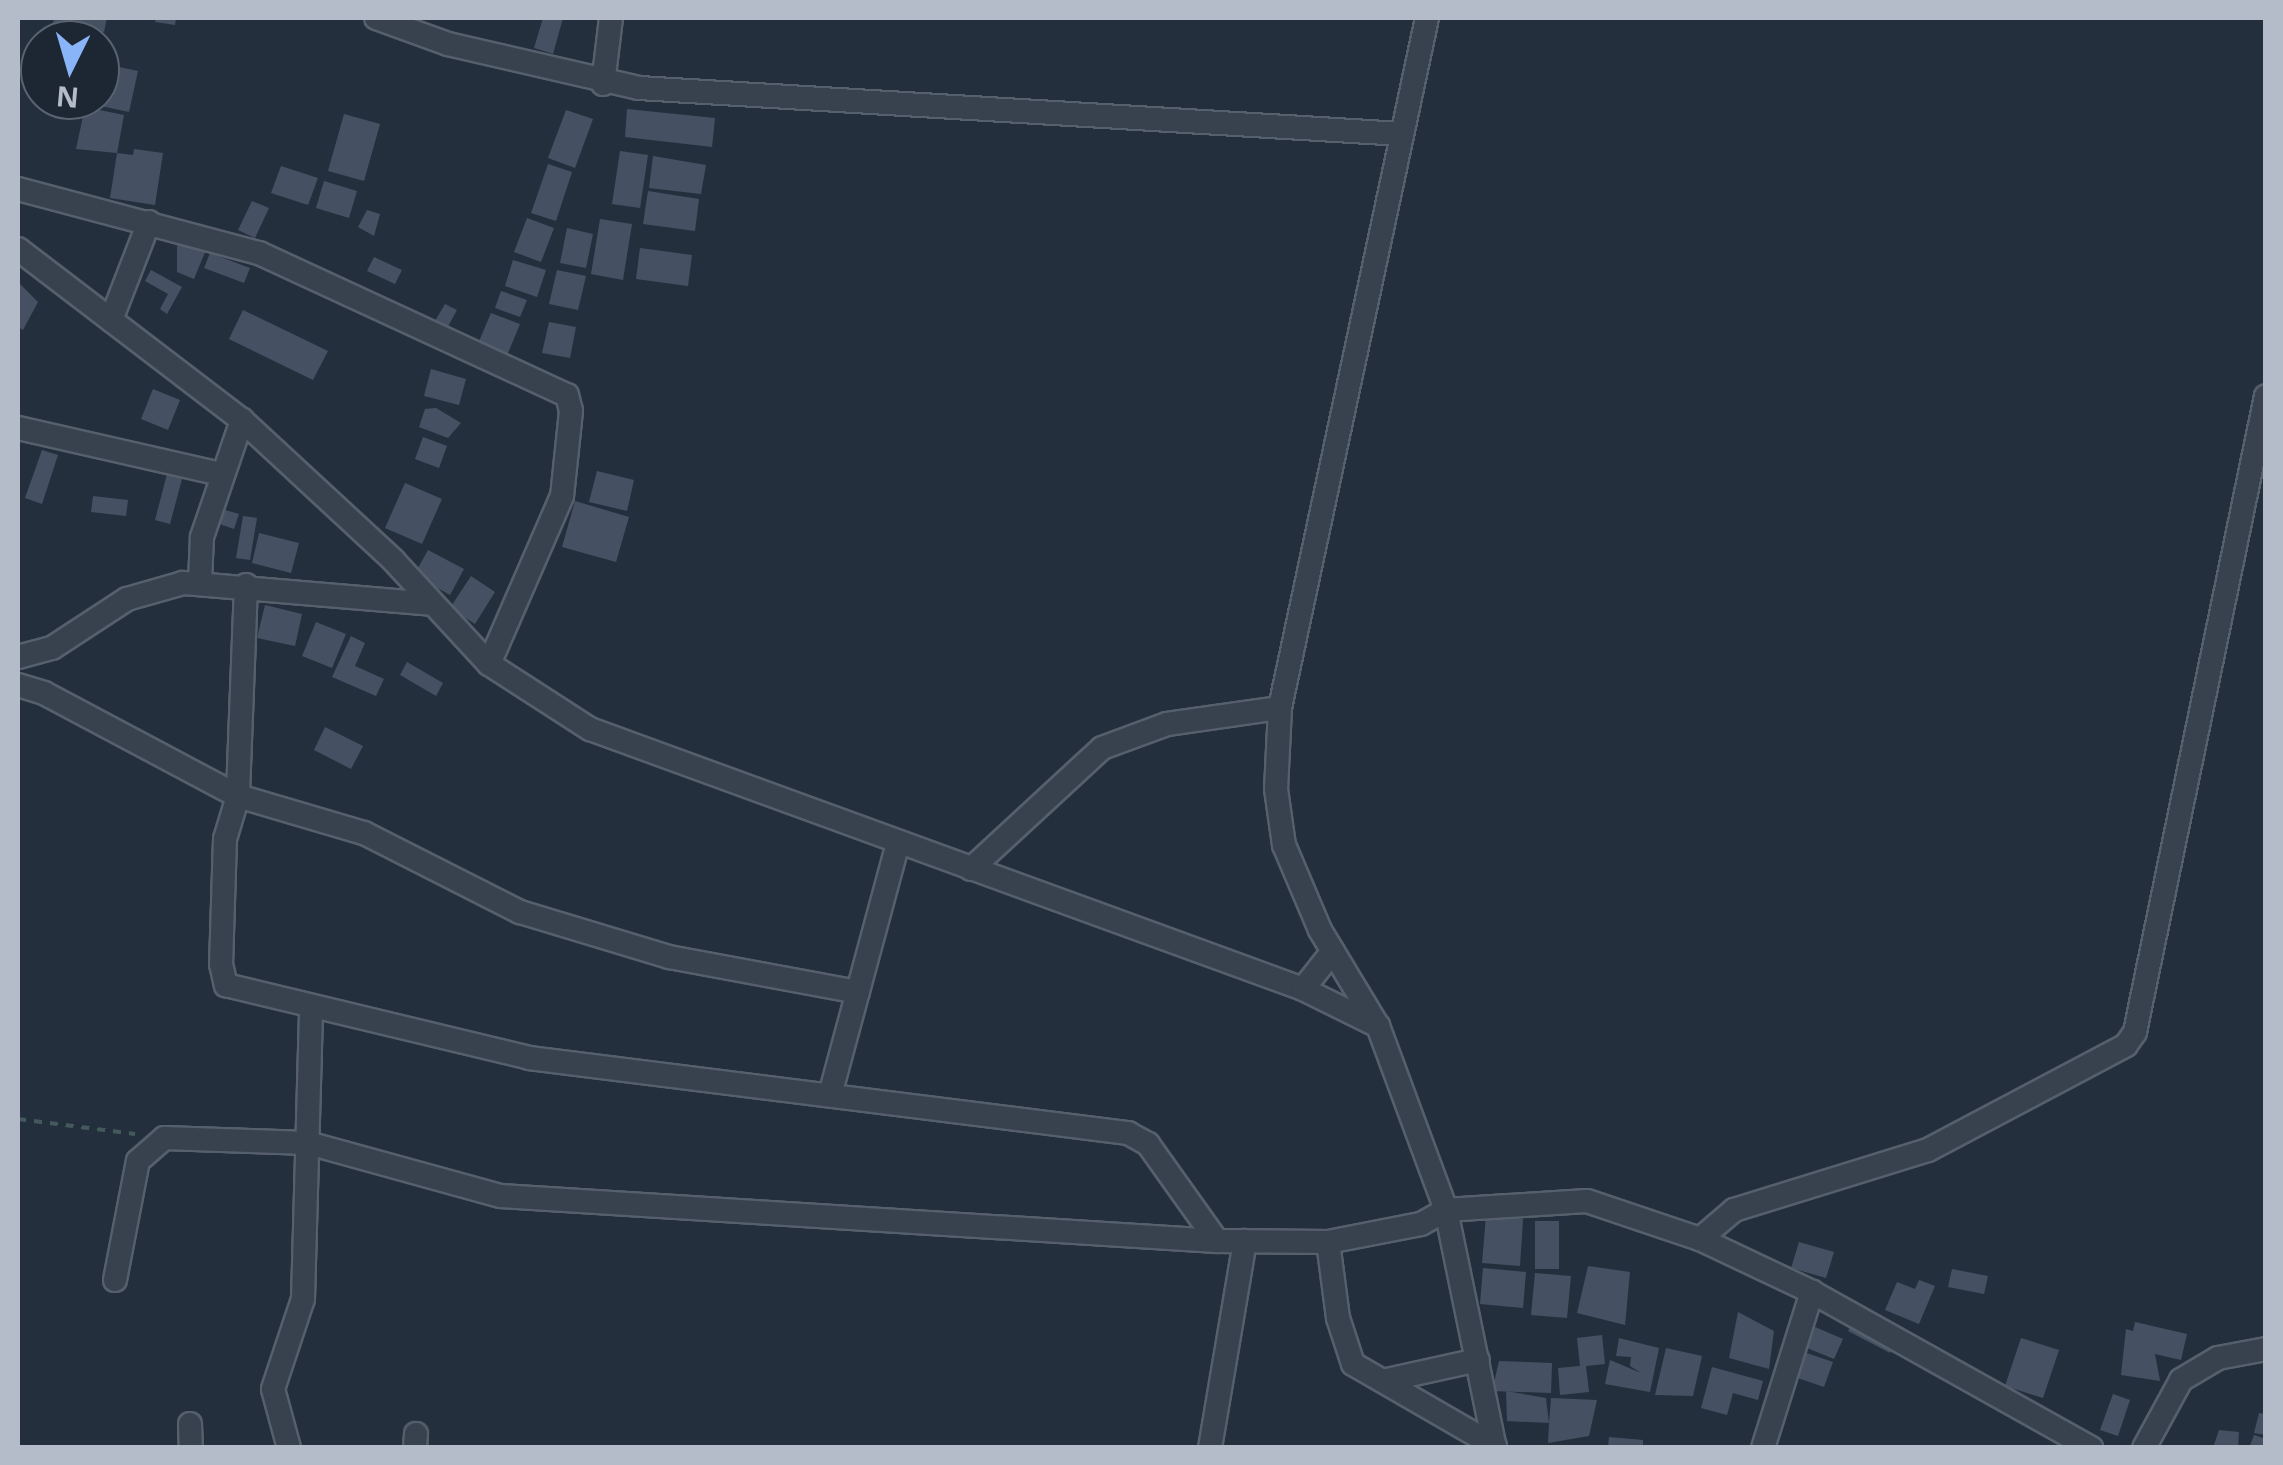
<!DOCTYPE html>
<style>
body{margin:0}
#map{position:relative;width:2283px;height:1465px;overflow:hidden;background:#242f3e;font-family:"Open Sans",sans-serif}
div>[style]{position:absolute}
.building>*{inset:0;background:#455162}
.path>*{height:4px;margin-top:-2px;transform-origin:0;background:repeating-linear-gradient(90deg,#44595c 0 8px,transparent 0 16px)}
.roads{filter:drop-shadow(2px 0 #565f6c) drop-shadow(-2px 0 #565f6c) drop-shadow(0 2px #565f6c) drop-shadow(0 -2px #565f6c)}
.street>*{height:22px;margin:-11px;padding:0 11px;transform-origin:11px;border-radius:11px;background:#38414e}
span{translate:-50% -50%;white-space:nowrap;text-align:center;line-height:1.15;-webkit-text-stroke:8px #1d2633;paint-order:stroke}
.frame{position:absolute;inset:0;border:20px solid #b4bcc9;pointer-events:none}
.north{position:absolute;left:20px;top:20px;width:100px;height:100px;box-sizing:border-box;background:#1d2633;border:2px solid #59626f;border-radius:50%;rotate:185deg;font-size:28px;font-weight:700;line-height:40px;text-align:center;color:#b4bcc9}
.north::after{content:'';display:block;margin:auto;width:35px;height:45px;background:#8ab4f8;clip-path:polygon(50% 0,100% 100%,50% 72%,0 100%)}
</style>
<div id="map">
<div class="building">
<div style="clip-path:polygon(54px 18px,107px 18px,104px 32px,53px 23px)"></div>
<div style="clip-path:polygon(156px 18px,176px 18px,175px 25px,155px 22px)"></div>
<div style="clip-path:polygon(543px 18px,563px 18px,553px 54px,534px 48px)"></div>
<div style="clip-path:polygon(100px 63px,138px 71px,129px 112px,82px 102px,100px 100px)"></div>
<div style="clip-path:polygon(85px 107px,124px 115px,117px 153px,76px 149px)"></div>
<div style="clip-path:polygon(627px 109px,715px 118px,712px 147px,625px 137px)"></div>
<div style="clip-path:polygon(566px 110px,593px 119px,575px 168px,548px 158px)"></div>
<div style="clip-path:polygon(344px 114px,380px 124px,364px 181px,328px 171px)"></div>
<div style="clip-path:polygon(134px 149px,163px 153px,155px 205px,110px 198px,117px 153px,133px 155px)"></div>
<div style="clip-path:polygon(620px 151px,648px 155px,640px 208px,612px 204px)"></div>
<div style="clip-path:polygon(653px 156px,706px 165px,701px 194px,649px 188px)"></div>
<div style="clip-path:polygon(548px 164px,572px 172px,556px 221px,531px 213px)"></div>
<div style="clip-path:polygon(281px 166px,318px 178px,308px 205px,271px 193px)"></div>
<div style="clip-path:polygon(324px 181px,357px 191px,349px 218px,316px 208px)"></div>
<div style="clip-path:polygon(648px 191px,699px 199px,695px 231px,643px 224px)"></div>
<div style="clip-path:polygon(252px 201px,269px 208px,255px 238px,238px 230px)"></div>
<div style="clip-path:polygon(367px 210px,380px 214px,374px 236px,358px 227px)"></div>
<div style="clip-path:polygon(527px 218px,554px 228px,541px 262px,514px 252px)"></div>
<div style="clip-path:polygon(600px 219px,632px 224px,623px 280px,591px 274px)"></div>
<div style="clip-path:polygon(567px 228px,593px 234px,586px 268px,560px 263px)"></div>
<div style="clip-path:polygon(177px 245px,208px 245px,194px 279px,177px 272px)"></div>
<div style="clip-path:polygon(640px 248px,692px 255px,688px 286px,636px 279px)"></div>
<div style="clip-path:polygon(210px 253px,250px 268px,244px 283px,204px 268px)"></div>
<div style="clip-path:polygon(374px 257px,402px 270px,395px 284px,367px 271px)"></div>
<div style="clip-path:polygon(513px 260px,546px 270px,537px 297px,505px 286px)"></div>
<div style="clip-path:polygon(151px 270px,182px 287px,167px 314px,160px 309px,168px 294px,145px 281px)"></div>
<div style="clip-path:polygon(557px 270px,586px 276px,578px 310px,549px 304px)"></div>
<div style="clip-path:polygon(18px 282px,38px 302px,23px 330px,18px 327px)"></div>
<div style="clip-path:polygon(501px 291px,527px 300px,520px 317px,495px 308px)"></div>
<div style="clip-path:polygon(445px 304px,457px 310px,445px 332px,432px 326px)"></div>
<div style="clip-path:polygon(243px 310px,328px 351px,313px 380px,229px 339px)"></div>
<div style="clip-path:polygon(491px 313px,520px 324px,506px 358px,477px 346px)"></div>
<div style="clip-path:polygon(549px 322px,576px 327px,570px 358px,542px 353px)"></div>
<div style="clip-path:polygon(431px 369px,466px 379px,459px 405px,424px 396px)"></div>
<div style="clip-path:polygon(153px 389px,180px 400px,168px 430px,141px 419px)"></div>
<div style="clip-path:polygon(436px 408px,461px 423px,448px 438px,419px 427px,425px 409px)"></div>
<div style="clip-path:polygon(423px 437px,447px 446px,439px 468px,415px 459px)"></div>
<div style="clip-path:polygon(42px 450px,58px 455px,42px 504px,25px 498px)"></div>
<div style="clip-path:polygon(597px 471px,634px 480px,627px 511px,589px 502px)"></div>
<div style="clip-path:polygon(167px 474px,182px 479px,170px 524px,155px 520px)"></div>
<div style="clip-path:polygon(405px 483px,442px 499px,422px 544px,385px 528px)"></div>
<div style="clip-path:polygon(93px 496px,128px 500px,126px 516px,91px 512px)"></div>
<div style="clip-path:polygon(575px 501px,629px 517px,616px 562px,562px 547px)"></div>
<div style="clip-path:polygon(215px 507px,239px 514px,234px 529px,211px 521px)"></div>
<div style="clip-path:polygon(243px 516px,257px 518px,250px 560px,236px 558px)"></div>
<div style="clip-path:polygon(259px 533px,299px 543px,291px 573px,252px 563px)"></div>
<div style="clip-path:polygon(428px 550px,464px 569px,450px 595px,414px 575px)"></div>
<div style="clip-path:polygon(471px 576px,495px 592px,475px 624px,450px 608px)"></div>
<div style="clip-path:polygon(265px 605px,302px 614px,295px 646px,257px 638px)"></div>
<div style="clip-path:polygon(316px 622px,346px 634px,332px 668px,302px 656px)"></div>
<div style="clip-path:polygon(351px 636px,365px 643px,355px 666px,384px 679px,376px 696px,332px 677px)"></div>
<div style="clip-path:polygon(407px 662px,443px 683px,436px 696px,400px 675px)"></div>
<div style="clip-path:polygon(325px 727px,363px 746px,351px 769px,314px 750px)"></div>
<div style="clip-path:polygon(1486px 1216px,1523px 1219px,1520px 1266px,1482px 1263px)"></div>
<div style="clip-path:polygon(1535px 1221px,1559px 1221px,1559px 1269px,1535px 1269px)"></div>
<div style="clip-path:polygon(1799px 1242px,1834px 1252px,1826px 1278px,1791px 1268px)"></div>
<div style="clip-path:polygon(1588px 1266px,1630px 1272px,1625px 1325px,1577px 1313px)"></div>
<div style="clip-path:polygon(1483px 1268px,1526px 1272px,1523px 1308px,1480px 1304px)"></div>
<div style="clip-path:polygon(1952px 1269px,1988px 1276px,1984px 1294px,1948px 1287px)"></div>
<div style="clip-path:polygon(1535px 1273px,1571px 1276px,1567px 1318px,1531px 1315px)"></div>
<div style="clip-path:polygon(1919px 1280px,1935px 1286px,1919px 1324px,1885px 1310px,1897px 1282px,1915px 1289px)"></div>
<div style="clip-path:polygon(1738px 1312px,1774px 1331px,1769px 1369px,1729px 1358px)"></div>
<div style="clip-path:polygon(1855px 1319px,1893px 1343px,1890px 1353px,1848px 1331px)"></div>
<div style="clip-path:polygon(2135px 1322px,2187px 1334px,2181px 1360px,2155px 1354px,2160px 1381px,2121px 1375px,2126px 1329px,2133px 1331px)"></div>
<div style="clip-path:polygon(1806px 1323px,1843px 1339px,1834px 1359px,1797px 1344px)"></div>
<div style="clip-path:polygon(1602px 1335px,1605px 1364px,1586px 1366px,1589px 1392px,1560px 1395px,1558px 1368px,1580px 1366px,1577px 1338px)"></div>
<div style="clip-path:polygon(1619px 1338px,1659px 1348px,1650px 1392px,1605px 1384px,1610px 1360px,1641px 1373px,1630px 1366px,1631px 1357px,1616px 1356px)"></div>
<div style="clip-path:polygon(2021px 1338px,2059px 1350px,2043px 1398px,2005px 1386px)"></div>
<div style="clip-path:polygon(1666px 1348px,1702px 1356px,1693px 1396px,1655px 1395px)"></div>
<div style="clip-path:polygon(1798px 1350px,1833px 1362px,1824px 1387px,1789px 1375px)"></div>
<div style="clip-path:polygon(1499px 1361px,1552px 1363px,1551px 1393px,1492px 1391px)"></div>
<div style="clip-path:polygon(1712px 1367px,1763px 1381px,1758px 1400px,1733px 1393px,1727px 1415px,1701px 1408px)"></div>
<div style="clip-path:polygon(1506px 1391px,1546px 1398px,1549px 1423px,1551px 1398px,1597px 1400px,1589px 1436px,1548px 1443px,1549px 1423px,1507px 1421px)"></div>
<div style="clip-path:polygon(2113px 1394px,2130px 1400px,2118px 1436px,2100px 1430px)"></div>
<div style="clip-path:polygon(2259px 1413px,2266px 1414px,2266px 1435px,2254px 1433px)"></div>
<div style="clip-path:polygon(2219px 1430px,2239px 1432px,2238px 1448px,2213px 1448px)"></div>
<div style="clip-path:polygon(2254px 1435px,2266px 1439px,2266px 1448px,2249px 1448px)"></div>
<div style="clip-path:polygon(1609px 1437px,1643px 1440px,1643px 1448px,1608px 1448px)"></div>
</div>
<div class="path">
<div style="left:18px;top:1119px;width:118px;rotate:7.3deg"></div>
</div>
<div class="roads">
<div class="street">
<div style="left:376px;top:18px;width:77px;rotate:19.9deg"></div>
<div style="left:448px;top:44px;width:196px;rotate:13deg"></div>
<div style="left:639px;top:88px;width:764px;rotate:3.45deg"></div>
<div style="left:1427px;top:18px;width:705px;rotate:102.03deg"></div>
<div style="left:1280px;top:708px;width:81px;rotate:92.8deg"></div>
<div style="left:1276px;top:789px;width:57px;rotate:81.9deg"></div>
<div style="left:1284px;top:845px;width:92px;rotate:67deg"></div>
<div style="left:1320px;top:930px;width:112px;rotate:58.9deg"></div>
<div style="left:1378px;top:1026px;width:196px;rotate:69.7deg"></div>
<div style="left:1446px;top:1210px;width:243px;rotate:78.4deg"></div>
<div style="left:603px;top:84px;width:66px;rotate:-83.1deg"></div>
<div style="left:18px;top:189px;width:249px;rotate:14.9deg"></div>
<div style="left:259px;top:253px;width:339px;rotate:24.8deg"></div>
<div style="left:567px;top:395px;width:16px;rotate:76deg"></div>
<div style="left:571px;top:411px;width:85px;rotate:96deg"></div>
<div style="left:562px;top:496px;width:183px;rotate:113.5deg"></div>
<div style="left:18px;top:249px;width:282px;rotate:37.4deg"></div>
<div style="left:242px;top:420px;width:207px;rotate:42.8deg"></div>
<div style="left:394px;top:561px;width:140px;rotate:47.3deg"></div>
<div style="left:489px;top:664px;width:120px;rotate:32.8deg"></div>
<div style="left:590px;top:729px;width:759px;rotate:20.03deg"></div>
<div style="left:1303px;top:989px;width:84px;rotate:26.3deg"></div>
<div style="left:111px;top:320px;width:105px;rotate:-68.8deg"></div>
<div style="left:18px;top:428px;width:208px;rotate:12.8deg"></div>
<div style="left:200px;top:581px;width:44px;rotate:-87.4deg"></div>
<div style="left:202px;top:537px;width:124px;rotate:-71.1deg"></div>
<div style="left:246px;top:585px;width:211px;rotate:92.2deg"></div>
<div style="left:238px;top:796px;width:45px;rotate:106.8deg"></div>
<div style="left:225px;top:839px;width:125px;rotate:91.8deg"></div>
<div style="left:221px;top:964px;width:22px;rotate:77deg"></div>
<div style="left:226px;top:985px;width:312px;rotate:13.5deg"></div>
<div style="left:529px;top:1058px;width:604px;rotate:7.14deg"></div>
<div style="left:1128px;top:1133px;width:23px;rotate:29deg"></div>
<div style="left:1148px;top:1144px;width:119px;rotate:54.6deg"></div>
<div style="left:18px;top:657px;width:35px;rotate:-15deg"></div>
<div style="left:52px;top:648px;width:90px;rotate:-33.2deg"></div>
<div style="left:127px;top:599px;width:58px;rotate:-15.9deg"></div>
<div style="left:183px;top:583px;width:250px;rotate:4.8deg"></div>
<div style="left:18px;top:685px;width:27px;rotate:17deg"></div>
<div style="left:44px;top:693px;width:220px;rotate:28deg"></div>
<div style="left:238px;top:796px;width:131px;rotate:16.4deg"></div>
<div style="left:364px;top:833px;width:175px;rotate:26.9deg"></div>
<div style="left:520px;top:912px;width:156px;rotate:16.8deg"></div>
<div style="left:669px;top:957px;width:192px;rotate:10.5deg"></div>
<div style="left:971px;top:869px;width:178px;rotate:-42.7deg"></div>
<div style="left:1102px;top:748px;width:69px;rotate:-20.3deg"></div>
<div style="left:1167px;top:724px;width:114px;rotate:-8.1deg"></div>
<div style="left:1303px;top:989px;width:48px;rotate:-51.7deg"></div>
<div style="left:830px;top:1095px;width:261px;rotate:-74.9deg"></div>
<div style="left:1700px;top:1239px;width:45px;rotate:-40.5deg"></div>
<div style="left:1734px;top:1210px;width:203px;rotate:-17.2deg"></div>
<div style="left:1928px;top:1150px;width:224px;rotate:-27.9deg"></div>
<div style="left:2126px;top:1045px;width:16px;rotate:-55deg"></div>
<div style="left:2135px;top:1032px;width:649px;rotate:-78.36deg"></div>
<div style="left:1328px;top:1242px;width:77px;rotate:82.5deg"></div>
<div style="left:1338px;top:1318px;width:48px;rotate:71.9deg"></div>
<div style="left:1353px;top:1364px;width:164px;rotate:30deg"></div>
<div style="left:115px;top:1280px;width:121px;rotate:-79.1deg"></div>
<div style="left:138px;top:1161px;width:35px;rotate:-41deg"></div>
<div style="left:164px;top:1138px;width:144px;rotate:2deg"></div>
<div style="left:308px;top:1143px;width:200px;rotate:15.4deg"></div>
<div style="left:501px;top:1196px;width:717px;rotate:3.6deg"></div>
<div style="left:1217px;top:1241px;width:111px;rotate:0.5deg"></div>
<div style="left:1328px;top:1242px;width:95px;rotate:-11deg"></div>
<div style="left:1421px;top:1224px;width:29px;rotate:-29deg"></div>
<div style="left:1446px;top:1210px;width:141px;rotate:-3.7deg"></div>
<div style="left:1587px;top:1201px;width:119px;rotate:18.6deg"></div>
<div style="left:1700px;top:1239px;width:124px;rotate:25.3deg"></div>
<div style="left:1812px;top:1292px;width:320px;rotate:29.2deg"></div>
<div style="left:1387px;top:1380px;width:93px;rotate:-12.4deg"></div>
<div style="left:190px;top:1424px;width:24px;rotate:88deg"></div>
<div style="left:289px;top:1448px;width:61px;rotate:-105.2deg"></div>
<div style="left:273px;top:1389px;width:95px;rotate:-71.6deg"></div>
<div style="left:303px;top:1299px;width:291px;rotate:-88.4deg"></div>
<div style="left:415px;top:1448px;width:14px;rotate:-86deg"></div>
<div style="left:1210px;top:1448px;width:210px;rotate:-80.4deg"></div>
<div style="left:1763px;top:1448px;width:164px;rotate:-72.6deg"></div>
<div style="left:2144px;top:1448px;width:77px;rotate:-61.4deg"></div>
<div style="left:2181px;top:1380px;width:43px;rotate:-30.7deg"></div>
<div style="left:2218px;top:1358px;width:49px;rotate:-10.6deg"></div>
</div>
</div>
<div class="frame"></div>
<div class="north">N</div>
</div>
